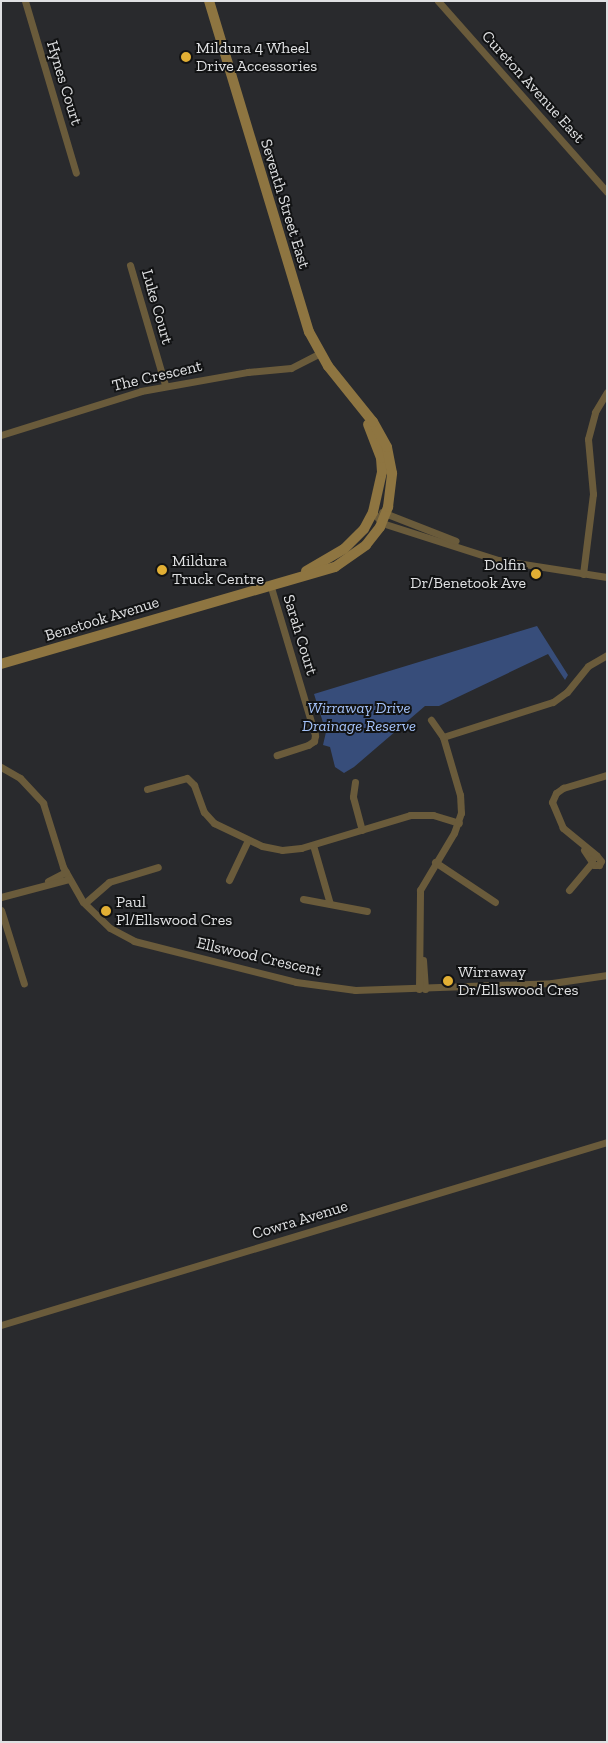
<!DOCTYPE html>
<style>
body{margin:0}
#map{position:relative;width:608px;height:1743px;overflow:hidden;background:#292a2d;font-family:"Zilla Slab",serif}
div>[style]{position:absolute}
.green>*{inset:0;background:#374d7a}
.minor>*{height:7px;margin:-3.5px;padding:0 3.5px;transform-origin:3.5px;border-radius:3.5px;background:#6a5b3b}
.secondary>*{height:10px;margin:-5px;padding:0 5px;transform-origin:5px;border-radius:5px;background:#8e7541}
.dots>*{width:14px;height:14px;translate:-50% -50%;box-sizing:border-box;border:2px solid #121314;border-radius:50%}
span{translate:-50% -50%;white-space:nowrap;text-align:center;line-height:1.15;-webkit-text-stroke:4px #121314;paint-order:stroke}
.poi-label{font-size:16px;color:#dfe0e2}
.left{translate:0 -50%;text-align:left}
.right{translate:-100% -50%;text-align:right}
.street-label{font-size:16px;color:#dfe0e2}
.park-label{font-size:16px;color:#a5c3fa;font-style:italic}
.frame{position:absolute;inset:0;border:2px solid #dfe0e2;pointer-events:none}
</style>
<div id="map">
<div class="green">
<div style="clip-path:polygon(537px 626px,568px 675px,565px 680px,548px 654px,439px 706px,425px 706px,354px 767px,344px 773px,335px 767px,330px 747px,323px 745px,326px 732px,314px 694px)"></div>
</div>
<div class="minor">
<div style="left:25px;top:1px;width:179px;rotate:73.5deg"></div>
<div style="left:438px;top:1px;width:255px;rotate:48.5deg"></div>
<div style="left:130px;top:265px;width:125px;rotate:73.7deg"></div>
<div style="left:1px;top:435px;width:147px;rotate:-17.4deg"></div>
<div style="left:141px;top:391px;width:109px;rotate:-10.1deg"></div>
<div style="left:248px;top:372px;width:43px;rotate:-5.3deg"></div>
<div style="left:291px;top:368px;width:31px;rotate:-27deg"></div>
<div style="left:373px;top:512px;width:14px;rotate:51deg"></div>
<div style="left:382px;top:523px;width:122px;rotate:17.7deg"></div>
<div style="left:498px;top:560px;width:110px;rotate:8.9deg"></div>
<div style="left:382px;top:512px;width:79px;rotate:21.4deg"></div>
<div style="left:583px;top:574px;width:81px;rotate:-82.9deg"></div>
<div style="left:593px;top:494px;width:55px;rotate:-95.2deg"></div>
<div style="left:588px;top:439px;width:28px;rotate:-75deg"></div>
<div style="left:595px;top:412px;width:23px;rotate:-59deg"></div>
<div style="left:270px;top:584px;width:158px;rotate:73.4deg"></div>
<div style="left:315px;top:735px;width:6px;rotate:99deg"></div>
<div style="left:314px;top:741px;width:7px;rotate:146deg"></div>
<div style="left:308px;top:745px;width:33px;rotate:162deg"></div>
<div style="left:443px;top:737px;width:115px;rotate:-17.7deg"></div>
<div style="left:553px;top:702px;width:17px;rotate:-36deg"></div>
<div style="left:567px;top:692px;width:33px;rotate:-51deg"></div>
<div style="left:588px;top:666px;width:22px;rotate:-30deg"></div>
<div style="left:1px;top:767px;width:22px;rotate:30deg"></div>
<div style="left:20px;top:778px;width:34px;rotate:47deg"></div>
<div style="left:43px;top:803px;width:67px;rotate:72.6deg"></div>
<div style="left:63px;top:867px;width:40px;rotate:60.3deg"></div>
<div style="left:83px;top:902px;width:37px;rotate:44deg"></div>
<div style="left:110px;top:928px;width:27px;rotate:28deg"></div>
<div style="left:134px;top:941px;width:167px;rotate:14.2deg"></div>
<div style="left:296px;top:982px;width:60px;rotate:7.7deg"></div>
<div style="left:355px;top:990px;width:197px;rotate:-2deg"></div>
<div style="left:552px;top:983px;width:56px;rotate:-8.3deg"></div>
<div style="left:355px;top:782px;width:15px;rotate:98deg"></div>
<div style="left:353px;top:797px;width:34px;rotate:75deg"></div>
<div style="left:147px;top:789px;width:41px;rotate:-15.4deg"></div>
<div style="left:187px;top:778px;width:10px;rotate:45deg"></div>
<div style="left:194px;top:785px;width:29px;rotate:70deg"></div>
<div style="left:204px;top:812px;width:15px;rotate:48deg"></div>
<div style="left:214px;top:823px;width:53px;rotate:25.6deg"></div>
<div style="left:262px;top:846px;width:20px;rotate:11deg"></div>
<div style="left:282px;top:850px;width:19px;rotate:-6deg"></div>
<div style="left:301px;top:848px;width:114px;rotate:-16.8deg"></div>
<div style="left:410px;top:815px;width:23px"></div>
<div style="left:433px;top:815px;width:27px;rotate:17deg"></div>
<div style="left:313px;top:845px;width:61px;rotate:73.9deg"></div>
<div style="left:584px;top:850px;width:18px;rotate:56deg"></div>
<div style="left:594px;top:865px;width:5px"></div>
<div style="left:599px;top:865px;width:4px;rotate:-63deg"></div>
<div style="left:601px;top:861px;width:6px;rotate:-129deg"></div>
<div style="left:597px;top:856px;width:7px;rotate:153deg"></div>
<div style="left:596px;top:855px;width:43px;rotate:-140.7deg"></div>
<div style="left:563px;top:828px;width:28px;rotate:-113deg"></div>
<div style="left:552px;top:802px;width:10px;rotate:-66deg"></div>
<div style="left:556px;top:793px;width:9px;rotate:-36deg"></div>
<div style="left:563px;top:788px;width:46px;rotate:-16.5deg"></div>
<div style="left:435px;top:862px;width:72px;rotate:33.7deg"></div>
<div style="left:229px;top:880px;width:44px;rotate:-64.6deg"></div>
<div style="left:48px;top:881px;width:20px;rotate:-27deg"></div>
<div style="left:569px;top:890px;width:35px;rotate:-50deg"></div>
<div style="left:1px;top:897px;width:70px;rotate:-14.8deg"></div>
<div style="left:303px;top:899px;width:65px;rotate:10.6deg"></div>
<div style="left:85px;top:903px;width:32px;rotate:-41deg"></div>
<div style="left:109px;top:882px;width:51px;rotate:-17deg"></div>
<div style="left:1px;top:910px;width:77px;rotate:72.7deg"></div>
<div style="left:423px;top:960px;width:29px;rotate:86deg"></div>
<div style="left:419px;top:989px;width:99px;rotate:-89.4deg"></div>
<div style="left:420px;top:890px;width:66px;rotate:-59.2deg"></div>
<div style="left:454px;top:833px;width:21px;rotate:-71deg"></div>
<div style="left:461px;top:813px;width:18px;rotate:-93deg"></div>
<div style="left:460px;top:795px;width:60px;rotate:-106.3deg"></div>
<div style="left:443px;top:737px;width:21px;rotate:-125deg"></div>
<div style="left:1px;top:1325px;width:633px;rotate:-16.8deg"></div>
</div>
<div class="secondary">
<div style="left:306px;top:571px;width:44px;rotate:-30.1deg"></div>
<div style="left:344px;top:549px;width:28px;rotate:-45deg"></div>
<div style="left:364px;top:529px;width:19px;rotate:-62deg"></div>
<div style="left:373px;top:512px;width:41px;rotate:-77.3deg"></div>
<div style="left:382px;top:472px;width:14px;rotate:-94deg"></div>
<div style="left:381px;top:458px;width:36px;rotate:-111deg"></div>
<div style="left:1px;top:664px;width:348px;rotate:-16.2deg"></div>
<div style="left:335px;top:567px;width:38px;rotate:-35deg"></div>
<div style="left:366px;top:545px;width:23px;rotate:-52deg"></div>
<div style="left:380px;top:527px;width:22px;rotate:-68deg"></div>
<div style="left:388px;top:507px;width:34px;rotate:-83deg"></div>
<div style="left:392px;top:473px;width:26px;rotate:-101deg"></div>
<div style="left:387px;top:447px;width:29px;rotate:-119deg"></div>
<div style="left:373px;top:422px;width:72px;rotate:-128.8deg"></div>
<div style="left:328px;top:366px;width:39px;rotate:-119deg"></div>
<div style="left:309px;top:332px;width:346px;rotate:-106.8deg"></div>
</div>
<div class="dots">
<div style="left:186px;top:57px;background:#e2af34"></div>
<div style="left:162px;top:570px;background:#e2af34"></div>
<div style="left:536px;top:574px;background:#e2af34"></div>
<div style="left:106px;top:911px;background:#e2af34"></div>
<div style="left:448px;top:981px;background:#e2af34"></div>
</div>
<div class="poi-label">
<span class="left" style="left:196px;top:57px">Mildura 4 Wheel<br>Drive Accessories</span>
<span class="left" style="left:172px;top:570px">Mildura<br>Truck Centre</span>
<span class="right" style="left:526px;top:574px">Dolfin<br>Dr/Benetook Ave</span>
<span class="left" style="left:116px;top:911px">Paul<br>Pl/Ellswood Cres</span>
<span class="left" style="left:458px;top:981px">Wirraway<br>Dr/Ellswood Cres</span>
</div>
<div class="street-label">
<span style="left:64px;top:83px;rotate:73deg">Hynes Court</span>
<span style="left:533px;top:87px;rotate:48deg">Cureton Avenue East</span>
<span style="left:285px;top:204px;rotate:73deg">Seventh Street East</span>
<span style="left:157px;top:307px;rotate:74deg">Luke Court</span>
<span style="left:157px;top:376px;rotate:-13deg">The Crescent</span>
<span style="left:102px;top:619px;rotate:-17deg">Benetook Avenue</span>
<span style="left:300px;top:635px;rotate:73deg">Sarah Court</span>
<span style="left:259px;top:957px;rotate:13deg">Ellswood Crescent</span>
<span style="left:300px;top:1220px;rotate:-17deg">Cowra Avenue</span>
</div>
<div class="park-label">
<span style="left:359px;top:717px">Wirraway Drive<br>Drainage Reserve</span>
</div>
<div class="frame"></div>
</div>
